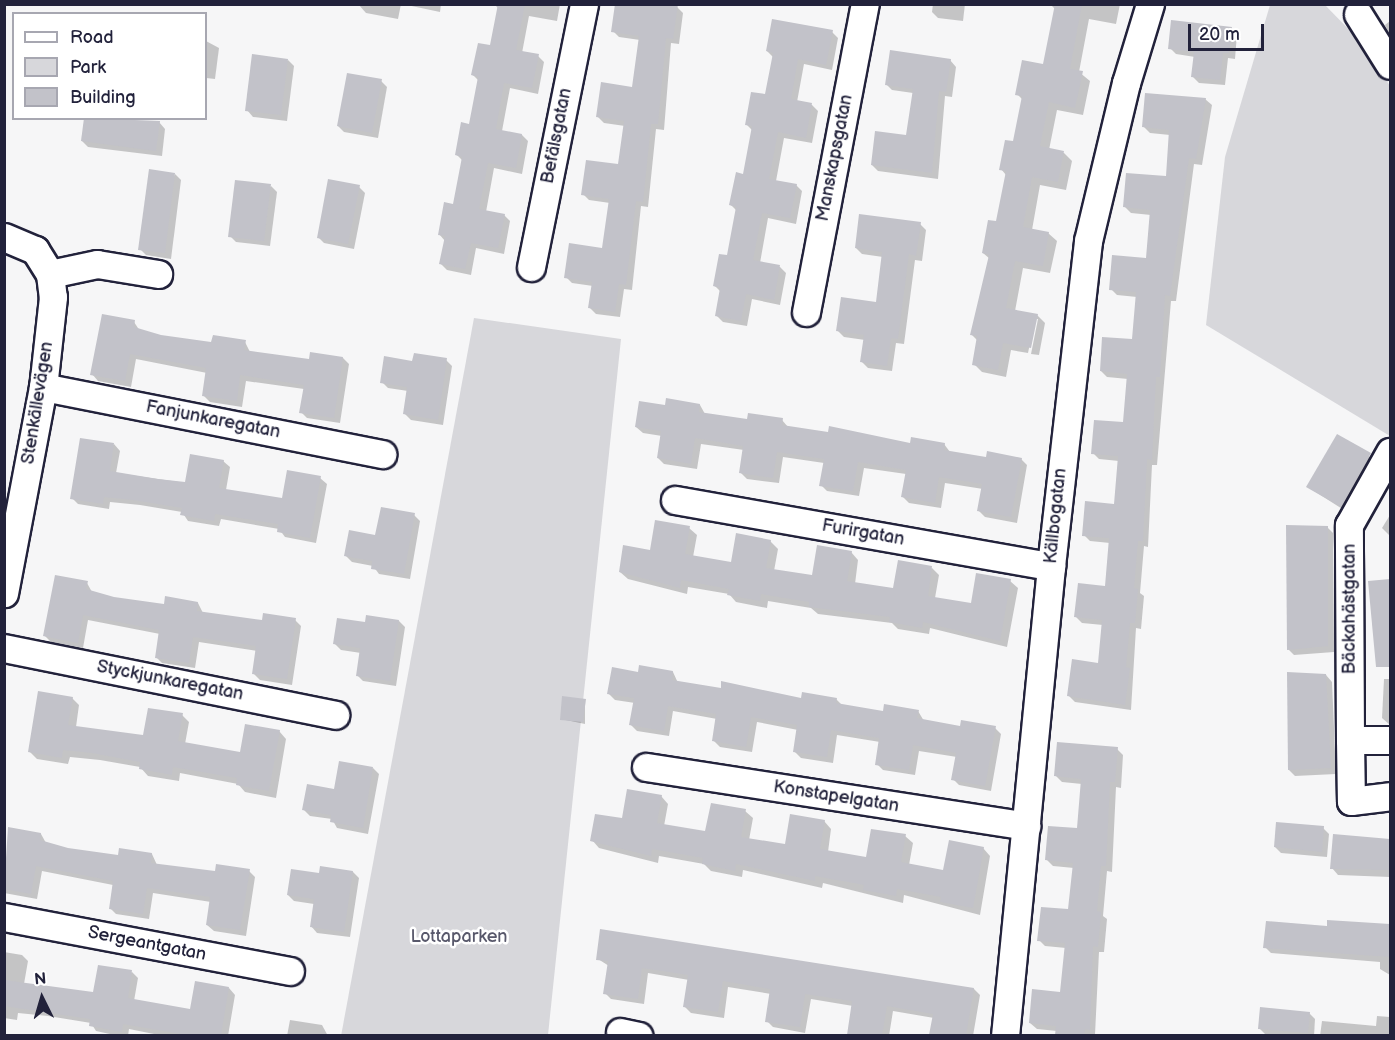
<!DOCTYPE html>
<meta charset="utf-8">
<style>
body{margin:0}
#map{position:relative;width:1395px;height:1040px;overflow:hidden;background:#f6f6f7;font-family:"Balsamiq Sans",sans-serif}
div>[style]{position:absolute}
.green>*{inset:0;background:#d7d7db}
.shadow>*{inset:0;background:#0003}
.building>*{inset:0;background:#c2c2c9}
.roads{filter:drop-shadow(2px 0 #22223b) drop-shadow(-2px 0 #22223b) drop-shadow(0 2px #22223b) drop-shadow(0 -2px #22223b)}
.minor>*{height:27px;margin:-13.5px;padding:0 13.5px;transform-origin:13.5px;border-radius:13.5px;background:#fff}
span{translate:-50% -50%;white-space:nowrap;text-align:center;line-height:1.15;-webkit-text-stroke:5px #fff;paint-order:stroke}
.street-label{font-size:18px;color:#22223b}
.park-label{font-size:18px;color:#58586b}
.frame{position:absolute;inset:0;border:6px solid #22223b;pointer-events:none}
.legend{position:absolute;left:12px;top:12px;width:195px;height:108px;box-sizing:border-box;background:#fff;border:2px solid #a7a7b1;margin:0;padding:8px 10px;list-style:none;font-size:18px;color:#22223b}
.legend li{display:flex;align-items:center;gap:12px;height:30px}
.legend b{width:30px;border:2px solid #a7a7b1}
.north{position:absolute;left:12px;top:968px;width:60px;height:60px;-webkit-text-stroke:4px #fff;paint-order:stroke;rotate:355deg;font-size:16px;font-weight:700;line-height:24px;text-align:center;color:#22223b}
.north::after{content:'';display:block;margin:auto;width:21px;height:27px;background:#22223b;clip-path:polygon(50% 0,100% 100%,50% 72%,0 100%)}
.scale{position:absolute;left:1188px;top:24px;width:76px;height:27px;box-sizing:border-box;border:3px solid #22223b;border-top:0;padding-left:8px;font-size:18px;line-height:21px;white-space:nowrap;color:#22223b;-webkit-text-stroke:4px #fff;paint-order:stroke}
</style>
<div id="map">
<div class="green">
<div style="clip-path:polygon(1270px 5px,1325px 5px,1362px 43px,1390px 86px,1390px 436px,1206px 325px,1225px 157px)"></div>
<div style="clip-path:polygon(474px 318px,621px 339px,548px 1035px,341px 1036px)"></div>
</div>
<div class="shadow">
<div style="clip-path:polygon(358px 4px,401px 4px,398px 19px,366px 13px)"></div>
<div style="clip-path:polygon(402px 4px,441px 4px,440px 12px)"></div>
<div style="clip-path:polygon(494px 4px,560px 4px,557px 21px,529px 16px,522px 53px,538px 56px,544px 62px,538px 94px,510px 88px,502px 131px,522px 135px,528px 141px,522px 174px,494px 168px,486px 212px,504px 215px,510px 221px,504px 254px,476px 248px,471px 275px,447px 270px,441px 264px,445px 241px,439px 234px,454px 206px,463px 161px,457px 155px,471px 125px,479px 81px,473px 75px,491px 47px,499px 9px)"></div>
<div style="clip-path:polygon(933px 4px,965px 4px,963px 21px,938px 18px,932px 12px)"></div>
<div style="clip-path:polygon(1050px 4px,1120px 4px,1116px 24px,1089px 19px,1079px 72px,1090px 81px,1083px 115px,1057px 110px,1049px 150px,1064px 153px,1072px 161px,1066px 190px,1040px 185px,1032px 230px,1048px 233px,1057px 241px,1050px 273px,1023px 268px,1015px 311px,1037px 315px,1045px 323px,1039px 355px,1031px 354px,1038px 319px,1035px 319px,1028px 353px,1011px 350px,1006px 377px,982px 372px,974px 364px,978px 341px,972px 335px,990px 259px,983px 253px,997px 223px,1006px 175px,1001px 169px,1014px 143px,1023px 100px,1017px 94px,1044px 65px,1055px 9px)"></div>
<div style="clip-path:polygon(677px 7px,683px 13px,679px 44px,671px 43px,664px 130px,656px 129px,648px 207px,641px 206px,632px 290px,624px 289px,620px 317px,596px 314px,590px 308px,593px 286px,572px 283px,566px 277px,604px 249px,610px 203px,589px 200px,583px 194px,619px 166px,625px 126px,604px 123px,598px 117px,634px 88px,640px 40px,619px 37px,613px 31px)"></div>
<div style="clip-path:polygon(1390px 21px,1390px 35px,1385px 25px)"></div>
<div style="clip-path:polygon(1231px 28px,1237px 34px,1235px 59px,1228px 58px,1225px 85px,1199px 83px,1193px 77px,1195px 57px,1176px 54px,1170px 48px)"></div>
<div style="clip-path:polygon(832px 32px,838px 38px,832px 70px,804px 64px,797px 102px,812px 105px,818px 111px,812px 143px,784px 138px,776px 181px,796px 185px,802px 191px,796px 224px,768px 218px,760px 263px,780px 267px,786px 273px,780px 305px,752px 299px,747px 326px,723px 322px,717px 316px,721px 292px,715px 286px,729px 257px,737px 211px,731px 205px,745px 175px,753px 131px,747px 125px,766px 96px,773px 57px,767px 51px)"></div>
<div style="clip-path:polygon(206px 41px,219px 48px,215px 79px,206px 78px)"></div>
<div style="clip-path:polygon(288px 60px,294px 66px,287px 121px,253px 117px,247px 110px)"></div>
<div style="clip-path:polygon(950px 60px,956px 67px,952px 97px,945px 96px,938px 179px,878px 171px,872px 165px,907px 137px,913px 93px,892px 90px,886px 84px)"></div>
<div style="clip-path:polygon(381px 81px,387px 87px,378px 138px,344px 132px,338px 126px)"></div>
<div style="clip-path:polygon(1205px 99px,1212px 105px,1202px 165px,1194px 164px,1176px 301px,1171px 301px,1157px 465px,1152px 465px,1148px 547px,1144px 546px,1140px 593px,1144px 596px,1141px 629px,1136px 628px,1131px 710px,1075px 702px,1069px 696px,1099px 664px,1103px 625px,1082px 623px,1076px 617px,1107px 587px,1110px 543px,1090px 541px,1084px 535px,1116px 505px,1119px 461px,1099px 459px,1093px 453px,1124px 424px,1128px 379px,1107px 377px,1101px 371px,1134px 341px,1137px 297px,1117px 295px,1111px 289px,1147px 260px,1151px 215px,1131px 213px,1125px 207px,1167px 178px,1170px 135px,1150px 133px,1144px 127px)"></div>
<div style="clip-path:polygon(85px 118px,159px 122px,165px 129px,162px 156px,88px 147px,82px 141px)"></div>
<div style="clip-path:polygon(175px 174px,181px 180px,171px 259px,146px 255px,140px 249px)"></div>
<div style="clip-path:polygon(271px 186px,277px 192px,270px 246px,236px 242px,230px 236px)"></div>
<div style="clip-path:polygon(359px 187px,365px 193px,354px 249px,324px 243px,318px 237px)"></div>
<div style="clip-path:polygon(920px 224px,926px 230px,922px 261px,915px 260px,904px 344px,896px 343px,892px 371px,868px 368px,862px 362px,865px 340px,844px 337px,838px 331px,877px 304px,883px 257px,862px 254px,856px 248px)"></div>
<div style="clip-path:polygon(134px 322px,140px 331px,161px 337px,213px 344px,245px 342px,250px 352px,310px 361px,343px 358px,349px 364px,340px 423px,307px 418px,301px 412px,304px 389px,246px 381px,242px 407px,210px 402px,204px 396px,207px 373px,136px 359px,131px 387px,98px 381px,92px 374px)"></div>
<div style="clip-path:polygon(446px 360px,452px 366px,443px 425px,411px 420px,405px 414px,408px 391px,388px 388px,382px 382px,414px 363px)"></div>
<div style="clip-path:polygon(700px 405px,705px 414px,748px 421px,782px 420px,788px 427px,911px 445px,944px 444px,950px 452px,987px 459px,1021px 459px,1027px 465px,1017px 523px,985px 517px,979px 511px,983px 489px,945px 483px,941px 508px,909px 503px,903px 497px,906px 474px,864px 468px,859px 496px,827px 491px,821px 485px,824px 463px,783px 457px,779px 483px,747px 479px,740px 472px,744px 450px,701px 444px,697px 469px,664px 464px,658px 458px,662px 436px,643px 433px,636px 427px,666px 406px)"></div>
<div style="clip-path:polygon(1338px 436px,1376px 461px,1347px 512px,1308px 487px)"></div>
<div style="clip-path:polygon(114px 444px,120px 451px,116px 473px,186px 483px,223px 461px,230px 467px,226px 490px,283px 500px,320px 478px,327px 484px,316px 543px,285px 537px,279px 529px,221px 519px,219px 526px,188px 521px,182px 512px,140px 505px,110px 502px,109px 509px,78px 504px,72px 498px)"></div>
<div style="clip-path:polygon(414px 515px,420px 521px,410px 579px,379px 574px,373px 566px,352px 562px,346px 556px)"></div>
<div style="clip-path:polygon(1390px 515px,1390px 536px,1382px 528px)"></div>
<div style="clip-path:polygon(1327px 527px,1333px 533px,1334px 652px,1294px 655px,1288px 649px)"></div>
<div style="clip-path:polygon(689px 528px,697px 535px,693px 557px,732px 564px,770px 541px,778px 549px,774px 571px,813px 577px,851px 552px,858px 560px,855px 584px,894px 590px,932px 568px,939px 575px,935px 598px,972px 605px,1010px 581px,1018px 588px,1007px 647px,930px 628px,929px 634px,898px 629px,892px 623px,818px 614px,811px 608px,768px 601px,767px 608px,736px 602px,729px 594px,688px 587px,687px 594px,628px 579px,620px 572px)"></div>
<div style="clip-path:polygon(1390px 580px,1390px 647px,1381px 648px,1370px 582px)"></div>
<div style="clip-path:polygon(87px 583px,92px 592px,114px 598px,165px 605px,198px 603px,203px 613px,263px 622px,295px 620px,301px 626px,292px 685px,260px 680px,254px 674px,257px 651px,199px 642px,195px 668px,162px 663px,156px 657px,160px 634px,88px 620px,83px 648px,51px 642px,45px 636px)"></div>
<div style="clip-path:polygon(399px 621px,405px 627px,396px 686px,363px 681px,357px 675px,361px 653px,341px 650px,335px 644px,366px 624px)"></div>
<div style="clip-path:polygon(673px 672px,678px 683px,803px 700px,836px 699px,843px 706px,885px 713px,918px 711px,924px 721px,961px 728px,995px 728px,1001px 734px,991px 791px,959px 785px,953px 779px,957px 757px,919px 751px,915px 775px,883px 770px,877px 764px,880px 742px,837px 735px,833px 763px,801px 758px,794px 751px,798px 730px,757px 722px,752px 752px,720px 747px,714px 741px,717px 719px,673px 711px,669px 736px,637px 731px,631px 725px,635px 703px,615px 700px,609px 694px,639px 673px)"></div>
<div style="clip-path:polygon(1326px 675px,1332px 682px,1336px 774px,1295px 776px,1289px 770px)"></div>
<div style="clip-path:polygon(1384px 679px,1390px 679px,1390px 725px,1382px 718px)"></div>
<div style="clip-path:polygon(72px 698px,79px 705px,76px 727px,144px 737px,182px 715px,189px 722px,185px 744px,242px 754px,279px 731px,286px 739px,276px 798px,245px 792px,238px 784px,180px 773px,179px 781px,148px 776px,140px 767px,100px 760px,70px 757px,68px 764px,37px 759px,30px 752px)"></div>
<div style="clip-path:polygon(585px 700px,585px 724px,561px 719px)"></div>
<div style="clip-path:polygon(1117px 749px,1123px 755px,1121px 788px,1116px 787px,1112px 872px,1107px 871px,1103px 916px,1107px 919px,1104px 952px,1099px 952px,1095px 1035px,1057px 1036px,1057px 1031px,1037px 1029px,1030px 1023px,1062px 993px,1066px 948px,1045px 946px,1039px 940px,1070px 911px,1074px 868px,1053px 866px,1047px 860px,1079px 830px,1082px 784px,1062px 782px,1056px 776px)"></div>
<div style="clip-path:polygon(373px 768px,379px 774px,368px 834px,337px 828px,332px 819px,310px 816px,304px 810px)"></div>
<div style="clip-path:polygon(661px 796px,668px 804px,664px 826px,707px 833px,745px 811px,753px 818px,749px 840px,786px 846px,824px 821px,831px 829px,828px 852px,868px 859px,905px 836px,913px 843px,909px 865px,945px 872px,983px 848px,990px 856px,980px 915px,904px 895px,903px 903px,823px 883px,822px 888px,743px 870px,742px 877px,711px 871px,704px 864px,659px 856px,658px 863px,599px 848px,592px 840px)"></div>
<div style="clip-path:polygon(10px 828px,41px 834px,46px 843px,67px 849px,119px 856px,152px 854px,157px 865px,216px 873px,249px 871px,255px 877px,246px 936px,214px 931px,207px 925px,211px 902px,153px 893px,149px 919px,116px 914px,110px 908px,113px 885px,42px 871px,37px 899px,4px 893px)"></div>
<div style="clip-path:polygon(1323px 828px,1329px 834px,1327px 857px,1281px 853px,1275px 847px)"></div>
<div style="clip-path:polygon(1335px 836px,1390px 841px,1390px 877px,1338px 875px,1332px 868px)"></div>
<div style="clip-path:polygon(353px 872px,359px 878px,350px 937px,317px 933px,311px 926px,314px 904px,294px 901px,288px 895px,320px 875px)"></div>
<div style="clip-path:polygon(1329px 922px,1390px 926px,1390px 975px,1380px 969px,1380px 962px,1271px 953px,1265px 947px,1329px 928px)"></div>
<div style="clip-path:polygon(4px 952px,22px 955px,28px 961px,24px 984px,94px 994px,132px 972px,138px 978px,134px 1001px,191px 1011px,229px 988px,235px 995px,228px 1036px,164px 1036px,129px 1029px,128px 1036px,119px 1036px,96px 1031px,91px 1023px,48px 1016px,18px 1013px,17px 1020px,4px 1018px)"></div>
<div style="clip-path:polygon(598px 959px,974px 989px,980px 995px,973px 1036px,931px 1036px,934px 1018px,893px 1011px,889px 1036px,850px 1036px,853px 1006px,811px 999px,805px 1033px,773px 1027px,767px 1021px,771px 994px,728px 987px,724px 1018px,691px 1013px,685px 1007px,689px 980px,648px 973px,644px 1004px,611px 999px,605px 993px,609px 966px)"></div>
<div style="clip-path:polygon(1309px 1013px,1315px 1019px,1314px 1036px,1266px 1035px,1260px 1029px)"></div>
<div style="clip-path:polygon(1377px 1016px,1390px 1017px,1390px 1036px,1320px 1036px,1322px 1021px,1376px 1026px)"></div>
<div style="clip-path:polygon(290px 1020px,322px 1025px,328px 1036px,287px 1036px)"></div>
</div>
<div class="building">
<div style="clip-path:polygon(498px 4px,525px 4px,516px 50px,539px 54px,532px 88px,504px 83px,496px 129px,522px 134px,516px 168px,488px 163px,479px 209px,505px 214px,498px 248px,471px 243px,465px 269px,439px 264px,445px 236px,438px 235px,444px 202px,453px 204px,462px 157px,455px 155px,461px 122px,469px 124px,478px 77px,471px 75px,478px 43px,490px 45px)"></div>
<div style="clip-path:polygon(615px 4px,678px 4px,673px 39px,666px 38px,658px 124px,651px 124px,643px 202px,636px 201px,626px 285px,619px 284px,615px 312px,588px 308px,592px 282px,564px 278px,569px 243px,602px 248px,609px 199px,581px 195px,586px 160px,618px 164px,624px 121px,596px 117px,601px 82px,632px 87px,639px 36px,611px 32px)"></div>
<div style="clip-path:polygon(1055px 4px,1082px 4px,1070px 69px,1083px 71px,1075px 108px,1049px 102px,1040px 146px,1064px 151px,1058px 182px,1032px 177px,1023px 227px,1049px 232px,1043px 266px,1015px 261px,1006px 308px,1038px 314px,1031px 348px,1003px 343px,998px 370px,972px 365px,977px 336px,970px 335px,989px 255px,982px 253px,988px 220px,996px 221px,1006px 171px,999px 170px,1005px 140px,1013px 141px,1022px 96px,1015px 95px,1022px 60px,1043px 64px)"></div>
<div style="clip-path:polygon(772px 19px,833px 30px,826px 65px,798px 59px,791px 99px,812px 103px,806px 138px,778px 132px,769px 179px,797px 184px,790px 218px,762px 213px,753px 260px,780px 265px,774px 300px,746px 294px,741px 321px,715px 316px,720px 288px,713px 286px,719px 254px,727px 255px,736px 207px,729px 205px,736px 172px,743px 174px,752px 126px,745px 125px,751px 92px,765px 94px,773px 53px,766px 51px)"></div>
<div style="clip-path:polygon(1171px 20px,1232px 27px,1229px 53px,1223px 53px,1220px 80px,1191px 77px,1194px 52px,1168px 49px)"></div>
<div style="clip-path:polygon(890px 50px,951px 59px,946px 92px,939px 91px,932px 173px,871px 165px,875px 131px,906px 135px,913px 89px,885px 85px)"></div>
<div style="clip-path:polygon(252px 54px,288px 59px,281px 115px,245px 111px)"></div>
<div style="clip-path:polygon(347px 73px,382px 79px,372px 133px,337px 126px)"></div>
<div style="clip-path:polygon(1145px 93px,1206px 98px,1196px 159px,1189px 158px,1170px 296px,1165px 295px,1160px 377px,1156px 377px,1152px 460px,1147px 459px,1143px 541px,1138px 541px,1134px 588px,1138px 589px,1135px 623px,1130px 623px,1126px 667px,1130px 668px,1125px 705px,1067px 696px,1072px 659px,1098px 663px,1102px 620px,1074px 617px,1078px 583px,1105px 586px,1109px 538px,1082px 536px,1085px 501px,1114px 504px,1118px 456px,1091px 454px,1094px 420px,1123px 422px,1127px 374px,1100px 371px,1102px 337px,1132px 339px,1136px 292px,1109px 290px,1112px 255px,1146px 258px,1150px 210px,1123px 207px,1126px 173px,1166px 176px,1169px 130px,1142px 127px)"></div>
<div style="clip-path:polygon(84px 118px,160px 121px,156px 151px,81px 141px)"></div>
<div style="clip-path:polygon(149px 169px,175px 173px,165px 253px,138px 250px)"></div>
<div style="clip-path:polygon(328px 179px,360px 185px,348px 244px,317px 238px)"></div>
<div style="clip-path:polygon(235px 180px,271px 184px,264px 241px,228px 237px)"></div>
<div style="clip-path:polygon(859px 214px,921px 222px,916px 256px,909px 254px,898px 339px,891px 338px,887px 366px,860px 362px,864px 335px,836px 331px,841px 297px,876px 302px,882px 252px,855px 248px)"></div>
<div style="clip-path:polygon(102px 314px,135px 320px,134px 327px,161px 335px,211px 342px,213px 335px,246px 340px,244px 350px,309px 359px,310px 352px,343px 357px,334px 418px,299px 413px,304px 385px,240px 375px,237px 401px,202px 396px,206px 368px,130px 354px,125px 381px,90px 375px)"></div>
<div style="clip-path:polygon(414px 353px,447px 358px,438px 420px,403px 414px,407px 387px,380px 383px,384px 356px,412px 361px)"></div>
<div style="clip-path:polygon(666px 398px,700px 404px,699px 412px,747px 419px,748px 413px,783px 418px,782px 425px,828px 432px,829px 426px,910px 443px,911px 437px,945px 443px,944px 450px,986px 457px,987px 451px,1022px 458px,1011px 517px,977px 511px,982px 484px,939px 477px,935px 503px,901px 497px,906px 470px,858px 462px,853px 491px,819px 486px,824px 459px,777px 452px,773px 478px,739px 473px,743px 446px,695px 438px,691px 464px,657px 458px,661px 431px,635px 427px,639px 401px,665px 405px)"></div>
<div style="clip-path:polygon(1337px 434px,1371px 453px,1341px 507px,1306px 487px)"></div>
<div style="clip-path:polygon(80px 438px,114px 443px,110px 471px,158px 479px,185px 482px,190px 454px,224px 460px,219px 488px,282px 498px,287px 470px,321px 476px,310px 538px,277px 532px,278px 524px,215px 514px,214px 521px,180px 515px,182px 508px,133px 500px,104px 497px,103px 504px,70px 499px)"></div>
<div style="clip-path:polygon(381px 507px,415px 513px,404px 574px,371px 569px,372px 561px,344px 556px,349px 530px,375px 535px)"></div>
<div style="clip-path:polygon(655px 520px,690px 526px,685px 554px,731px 562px,736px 533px,771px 540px,766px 568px,812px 575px,817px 545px,852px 551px,847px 581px,893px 588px,898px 560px,932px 566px,928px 596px,971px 603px,976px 573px,1011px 579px,1000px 641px,923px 622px,922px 628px,889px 622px,890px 617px,809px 607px,809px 602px,761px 594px,760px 601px,727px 595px,729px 589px,681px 580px,680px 588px,619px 572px,623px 545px,650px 550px)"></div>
<div style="clip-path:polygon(1286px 525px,1328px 526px,1328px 646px,1287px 650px)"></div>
<div style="clip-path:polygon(55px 575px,88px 581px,86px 589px,114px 597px,164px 604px,165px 596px,198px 602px,197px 611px,262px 620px,263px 613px,296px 618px,287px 679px,252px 674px,256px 646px,193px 637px,189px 663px,155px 658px,159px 630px,83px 615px,78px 643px,43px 636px)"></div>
<div style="clip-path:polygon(1390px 579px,1390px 667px,1376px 667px,1368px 581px)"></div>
<div style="clip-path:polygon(366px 615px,399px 620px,390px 681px,356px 676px,360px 648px,333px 644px,337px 618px,365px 622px)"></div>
<div style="clip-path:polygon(639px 665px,673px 671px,672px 680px,721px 688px,721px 681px,801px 698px,802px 692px,837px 698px,836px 703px,883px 711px,884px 704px,919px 710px,917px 718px,960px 726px,961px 720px,996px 726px,985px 786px,951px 780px,956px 753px,913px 745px,909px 770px,875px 765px,879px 738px,831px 730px,827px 757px,793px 752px,797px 725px,751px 717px,746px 747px,712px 741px,716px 714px,668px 706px,664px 731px,629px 725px,634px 698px,607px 694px,612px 667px,638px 672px)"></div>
<div style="clip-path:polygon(1287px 672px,1326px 674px,1331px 768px,1288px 770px)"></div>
<div style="clip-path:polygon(38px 691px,73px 697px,68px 725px,143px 735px,148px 708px,183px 713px,178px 741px,240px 752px,245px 724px,280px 730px,269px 791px,236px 785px,237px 778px,173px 767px,172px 775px,139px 769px,140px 762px,92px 753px,63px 750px,62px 758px,28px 752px)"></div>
<div style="clip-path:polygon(562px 696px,586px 699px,583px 722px,560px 720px)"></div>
<div style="clip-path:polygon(1057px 742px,1118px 747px,1115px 782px,1110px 782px,1106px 866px,1101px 866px,1097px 911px,1101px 912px,1098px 947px,1093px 946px,1090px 1030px,1085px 1029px,1084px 1035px,1055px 1035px,1056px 1026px,1029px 1023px,1032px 989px,1060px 992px,1065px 943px,1037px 941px,1041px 907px,1068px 909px,1073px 863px,1045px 860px,1048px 826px,1077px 828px,1081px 779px,1054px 776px)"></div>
<div style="clip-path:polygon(339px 761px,373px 767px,363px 828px,330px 822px,331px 815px,302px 810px,307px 784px,334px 789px)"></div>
<div style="clip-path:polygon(627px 789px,662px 795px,657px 823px,705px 831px,711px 803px,746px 809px,741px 837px,785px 844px,790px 814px,825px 820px,820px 849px,866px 857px,871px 829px,906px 834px,901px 862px,943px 870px,949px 840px,984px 847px,973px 908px,940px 902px,941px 897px,897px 889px,896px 896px,863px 890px,864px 885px,815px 876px,815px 881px,736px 864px,735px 871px,702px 864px,703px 858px,652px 849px,651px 856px,590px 841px,595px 814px,622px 818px)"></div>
<div style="clip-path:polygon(1276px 822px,1324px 826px,1322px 852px,1274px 847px)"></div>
<div style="clip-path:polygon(8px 827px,41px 833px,40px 840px,68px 848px,118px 855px,119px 848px,152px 853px,151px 863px,215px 871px,216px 864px,250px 869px,240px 930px,206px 925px,210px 897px,147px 888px,143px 914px,109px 909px,113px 881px,36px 866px,31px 894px,4px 889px)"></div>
<div style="clip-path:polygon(1333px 834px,1390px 839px,1390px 870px,1330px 869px)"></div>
<div style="clip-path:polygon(320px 866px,353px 871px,344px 932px,310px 927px,314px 899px,287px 895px,291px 869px,319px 873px)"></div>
<div style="clip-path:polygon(1327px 920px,1390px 924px,1390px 957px,1263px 948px,1266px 921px,1327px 926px)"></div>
<div style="clip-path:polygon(600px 929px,974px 988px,966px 1035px,929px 1035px,933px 1014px,887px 1006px,882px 1035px,847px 1035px,852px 1001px,805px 994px,800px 1027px,765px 1022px,770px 989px,723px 981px,718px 1012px,683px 1007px,688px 975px,642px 968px,638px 999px,603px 994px,608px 961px,596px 960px)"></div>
<div style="clip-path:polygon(98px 965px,132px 970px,128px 998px,190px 1009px,195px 981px,229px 987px,221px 1035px,187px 1035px,123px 1024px,122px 1032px,89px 1026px,90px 1019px,4px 1006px,4px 980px,93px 992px)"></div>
<div style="clip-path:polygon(1260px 1007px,1310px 1012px,1308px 1033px,1258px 1029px)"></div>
</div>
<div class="roads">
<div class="minor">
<div style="left:1358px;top:14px;width:60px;rotate:57.9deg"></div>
<div style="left:4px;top:237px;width:34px;rotate:23deg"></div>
<div style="left:35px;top:250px;width:28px;rotate:58deg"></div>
<div style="left:50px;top:274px;width:23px;rotate:83deg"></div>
<div style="left:53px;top:297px;width:91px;rotate:96.3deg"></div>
<div style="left:43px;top:387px;width:210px;rotate:100.7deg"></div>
<div style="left:531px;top:267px;width:268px;rotate:-78.6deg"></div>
<div style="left:50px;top:274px;width:48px;rotate:-12deg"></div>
<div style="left:97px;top:264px;width:62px;rotate:9.3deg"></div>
<div style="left:806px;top:312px;width:314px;rotate:-79.2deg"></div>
<div style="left:43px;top:387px;width:346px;rotate:11.2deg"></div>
<div style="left:675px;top:500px;width:382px;rotate:10deg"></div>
<div style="left:4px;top:648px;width:338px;rotate:11.4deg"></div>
<div style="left:1350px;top:740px;width:215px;rotate:-90.3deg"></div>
<div style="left:1349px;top:525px;width:84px;rotate:-60.7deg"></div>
<div style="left:1390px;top:740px;width:40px;rotate:180deg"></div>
<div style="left:1350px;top:740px;width:61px;rotate:89.1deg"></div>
<div style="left:1351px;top:801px;width:39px;rotate:-7deg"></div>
<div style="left:646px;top:767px;width:385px;rotate:8.8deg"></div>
<div style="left:4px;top:917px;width:291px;rotate:10.7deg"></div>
<div style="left:620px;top:1032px;width:19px;rotate:12deg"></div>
<div style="left:1005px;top:1036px;width:472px;rotate:-84.4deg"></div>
<div style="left:1051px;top:566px;width:327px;rotate:-83.5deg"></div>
<div style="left:1088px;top:241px;width:163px;rotate:-76.5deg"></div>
<div style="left:1126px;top:83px;width:83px;rotate:-73.1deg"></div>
</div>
</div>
<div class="street-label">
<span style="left:557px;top:136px;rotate:-79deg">Befälsgatan</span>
<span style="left:835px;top:158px;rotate:-79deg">Manskapsgatan</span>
<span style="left:38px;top:403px;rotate:-81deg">Stenkällevägen</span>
<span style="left:213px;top:420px;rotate:11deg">Fanjunkaregatan</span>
<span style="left:1056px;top:516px;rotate:-84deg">Källbogatan</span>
<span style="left:863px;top:533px;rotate:10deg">Furirgatan</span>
<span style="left:1350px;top:609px;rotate:-90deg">Bäckahästgatan</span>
<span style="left:170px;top:681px;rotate:11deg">Styckjunkaregatan</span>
<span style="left:836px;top:797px;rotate:9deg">Konstapelgatan</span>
<span style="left:147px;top:944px;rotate:11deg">Sergeantgatan</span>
</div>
<div class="park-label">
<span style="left:459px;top:937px">Lottaparken</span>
</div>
<div class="frame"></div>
<ul class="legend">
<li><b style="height:8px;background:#fff"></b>Road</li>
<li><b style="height:16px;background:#d7d7db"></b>Park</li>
<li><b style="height:16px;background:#c2c2c9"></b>Building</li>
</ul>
<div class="north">N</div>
<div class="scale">20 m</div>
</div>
